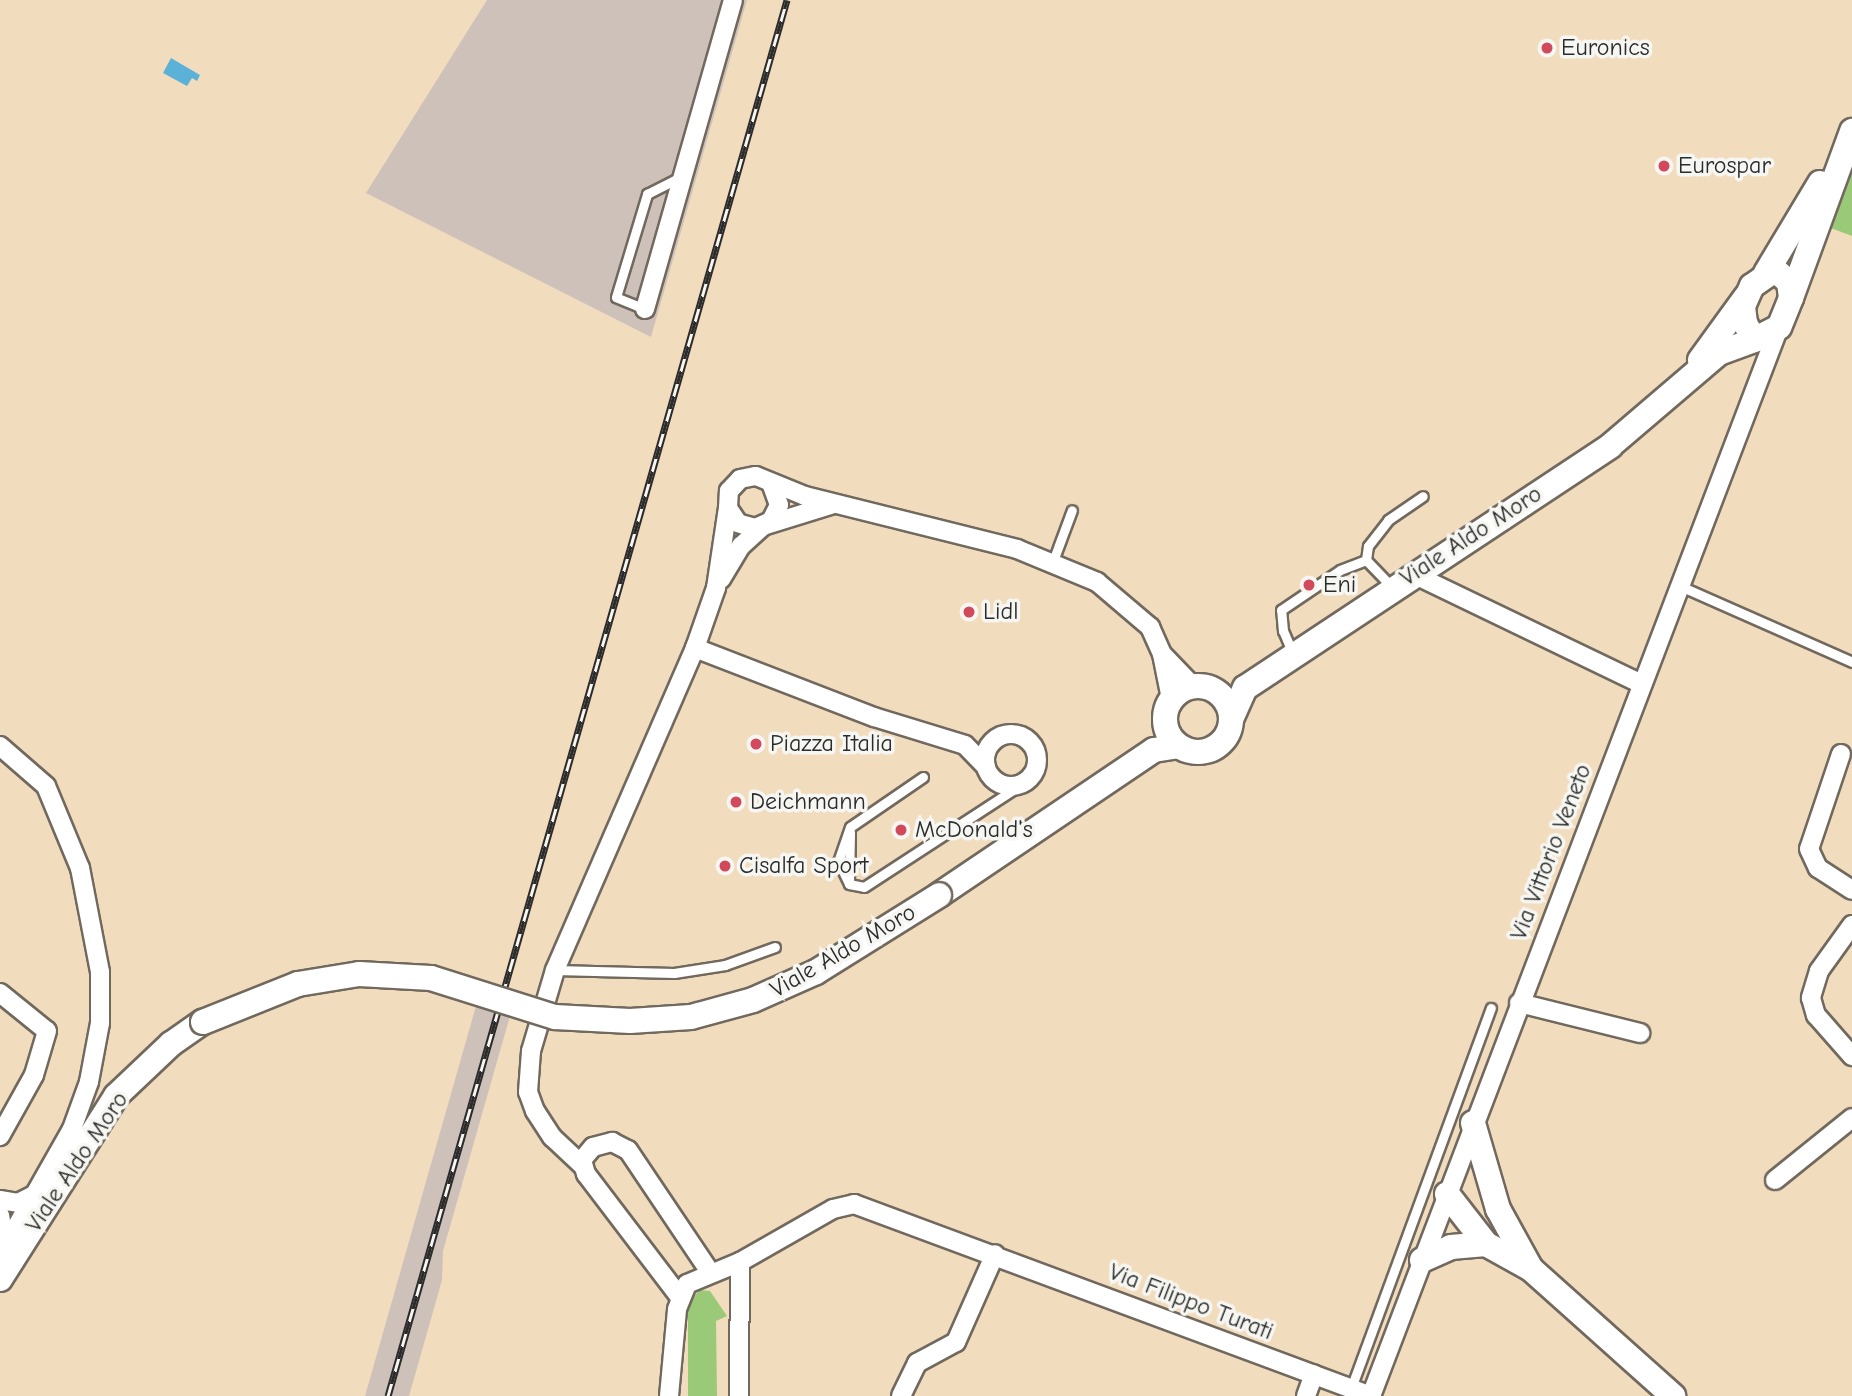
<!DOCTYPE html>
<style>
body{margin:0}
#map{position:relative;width:1852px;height:1396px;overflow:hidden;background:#f2dcbe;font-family:"Comic Neue",sans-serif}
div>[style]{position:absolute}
.industrial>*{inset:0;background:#cec1ba}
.green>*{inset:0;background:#9ac977}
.water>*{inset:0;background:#5cb1d8}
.roads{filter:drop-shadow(2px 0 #71695e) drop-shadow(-2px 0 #71695e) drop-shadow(0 2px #71695e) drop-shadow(0 -2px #71695e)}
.lane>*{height:9px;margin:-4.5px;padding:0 4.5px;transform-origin:4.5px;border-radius:4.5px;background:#fff}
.street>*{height:18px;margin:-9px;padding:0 9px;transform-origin:9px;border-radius:9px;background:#fff}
.street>.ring{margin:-9px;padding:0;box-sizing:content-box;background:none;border:18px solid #fff;border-radius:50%}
.secondary>*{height:24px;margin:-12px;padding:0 12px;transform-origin:12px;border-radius:12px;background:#fff}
.secondary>.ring{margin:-12px;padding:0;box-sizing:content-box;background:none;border:24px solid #fff;border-radius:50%}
.rail>*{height:7px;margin-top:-3.5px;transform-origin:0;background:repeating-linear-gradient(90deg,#f6f6f2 0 13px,#2b2b2b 0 26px);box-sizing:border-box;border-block:2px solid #2b2b2b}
.bridges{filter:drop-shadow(2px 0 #71695e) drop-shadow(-2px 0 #71695e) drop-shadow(0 2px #71695e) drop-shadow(0 -2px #71695e)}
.secondary-bridge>*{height:24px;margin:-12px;padding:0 12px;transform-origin:12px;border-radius:12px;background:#fff}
.dots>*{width:19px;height:19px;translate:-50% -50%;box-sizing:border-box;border:4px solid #f6f6f2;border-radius:50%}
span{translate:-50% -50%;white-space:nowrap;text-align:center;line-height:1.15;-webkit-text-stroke:7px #f6f6f2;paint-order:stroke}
.poi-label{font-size:24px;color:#2b2b2b}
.left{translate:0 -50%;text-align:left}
.street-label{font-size:24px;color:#2b2b2b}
</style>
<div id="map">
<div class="industrial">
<div style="clip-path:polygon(487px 0,747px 0,651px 337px,366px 193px)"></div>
<div style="clip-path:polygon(476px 1006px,510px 1016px,443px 1251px,442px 1280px,427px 1333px,409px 1396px,365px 1396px)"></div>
</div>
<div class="green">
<div style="clip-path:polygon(1852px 164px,1852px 236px,1828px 227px)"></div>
<div style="clip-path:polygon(700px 1290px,710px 1291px,727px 1316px,716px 1321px,717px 1396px,688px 1396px,688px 1312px,689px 1301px)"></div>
</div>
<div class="water">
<div style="clip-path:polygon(171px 58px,200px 75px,197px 81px,192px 78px,187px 86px,163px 73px)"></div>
</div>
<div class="roads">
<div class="lane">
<div style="left:645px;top:309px;width:31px;rotate:-158deg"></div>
<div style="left:616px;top:297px;width:108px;rotate:-73.2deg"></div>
<div style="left:647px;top:194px;width:37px;rotate:-27deg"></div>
<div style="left:1366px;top:560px;width:14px;rotate:-82deg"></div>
<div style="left:1368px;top:546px;width:33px;rotate:-52deg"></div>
<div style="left:1388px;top:520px;width:42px;rotate:-34.4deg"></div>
<div style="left:1053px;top:561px;width:54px;rotate:-69.6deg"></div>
<div style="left:1680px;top:586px;width:188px;rotate:23.8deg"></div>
<div style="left:1293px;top:654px;width:25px;rotate:-113deg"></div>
<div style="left:1283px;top:631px;width:21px;rotate:-95deg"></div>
<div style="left:1281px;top:610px;width:71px;rotate:-34.1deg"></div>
<div style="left:1340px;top:570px;width:28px;rotate:-21deg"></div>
<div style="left:1366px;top:560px;width:37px;rotate:46deg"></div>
<div style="left:923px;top:777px;width:88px;rotate:145.6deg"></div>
<div style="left:850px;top:827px;width:36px;rotate:109deg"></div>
<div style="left:838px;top:861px;width:25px;rotate:64deg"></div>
<div style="left:849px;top:884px;width:15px;rotate:11deg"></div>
<div style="left:864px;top:887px;width:189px;rotate:-33.1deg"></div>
<div style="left:849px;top:881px;width:49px;rotate:-88.8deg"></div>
<div style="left:555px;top:970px;width:119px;rotate:1.4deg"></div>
<div style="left:674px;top:973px;width:52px;rotate:-8.9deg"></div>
<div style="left:725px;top:965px;width:53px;rotate:-19.8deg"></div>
<div style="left:1351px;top:1388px;width:405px;rotate:-69.8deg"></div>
</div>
<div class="street">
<div style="left:645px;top:309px;width:321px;rotate:-74.1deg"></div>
<div style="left:771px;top:483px;width:23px;rotate:70deg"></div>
<div style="left:779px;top:505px;width:18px;rotate:117deg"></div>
<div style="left:771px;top:521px;width:17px;rotate:156deg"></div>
<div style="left:755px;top:528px;width:18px;rotate:-164deg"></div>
<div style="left:738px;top:523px;width:18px;rotate:-124deg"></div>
<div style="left:728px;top:508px;width:17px;rotate:-87deg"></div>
<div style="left:729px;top:491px;width:16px;rotate:-47deg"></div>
<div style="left:740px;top:479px;width:16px;rotate:-11deg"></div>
<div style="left:756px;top:476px;width:53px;rotate:22.2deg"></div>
<div style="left:805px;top:496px;width:219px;rotate:14deg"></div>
<div style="left:1017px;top:549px;width:87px;rotate:22.4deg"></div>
<div style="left:1097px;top:582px;width:70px;rotate:40.3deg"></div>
<div style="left:1150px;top:627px;width:30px;rotate:66deg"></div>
<div style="left:1162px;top:654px;width:46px;rotate:78.7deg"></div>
<div style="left:1413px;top:574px;width:254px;rotate:25.7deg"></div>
<div style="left:721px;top:579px;width:39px;rotate:-59deg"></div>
<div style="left:741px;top:546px;width:30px;rotate:-42deg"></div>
<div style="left:763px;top:526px;width:71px;rotate:-17.2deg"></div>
<div style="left:695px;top:648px;width:192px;rotate:21.1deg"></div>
<div style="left:874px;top:717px;width:95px;rotate:17.1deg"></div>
<div style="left:965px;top:745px;width:30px;rotate:46deg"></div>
<div style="left:1164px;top:656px;width:36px;rotate:46deg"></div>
<div style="left:1189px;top:682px;width:14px;rotate:17deg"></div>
<div class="ring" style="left:985px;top:734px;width:34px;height:34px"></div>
<div style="left:0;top:746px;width:61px;rotate:41deg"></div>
<div style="left:46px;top:786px;width:89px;rotate:67.5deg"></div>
<div style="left:80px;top:868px;width:106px;rotate:79.1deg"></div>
<div style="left:100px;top:972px;width:51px;rotate:90deg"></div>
<div style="left:100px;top:1023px;width:60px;rotate:100.6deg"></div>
<div style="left:89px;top:1082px;width:50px;rotate:109.9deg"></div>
<div style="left:72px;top:1129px;width:146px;rotate:119.6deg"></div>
<div style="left:1841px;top:754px;width:100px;rotate:108.6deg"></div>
<div style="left:1809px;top:849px;width:21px;rotate:65deg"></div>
<div style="left:1818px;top:868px;width:40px;rotate:32.9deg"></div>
<div style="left:1852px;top:925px;width:57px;rotate:125.7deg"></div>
<div style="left:1819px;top:971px;width:28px;rotate:107deg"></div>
<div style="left:1811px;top:998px;width:18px;rotate:74deg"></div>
<div style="left:1816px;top:1015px;width:55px;rotate:48.7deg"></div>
<div style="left:0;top:993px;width:60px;rotate:39deg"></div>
<div style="left:47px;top:1031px;width:46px;rotate:106.5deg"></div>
<div style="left:34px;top:1075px;width:70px;rotate:119.1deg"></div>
<div style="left:1519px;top:1003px;width:125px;rotate:13.9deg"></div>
<div style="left:583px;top:1166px;width:42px;rotate:-136.9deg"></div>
<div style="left:552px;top:1137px;width:31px;rotate:-123deg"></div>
<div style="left:535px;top:1111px;width:20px;rotate:-110deg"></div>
<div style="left:528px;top:1092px;width:41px;rotate:-85.8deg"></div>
<div style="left:531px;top:1051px;width:84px;rotate:-73.5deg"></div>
<div style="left:555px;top:970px;width:351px;rotate:-66.5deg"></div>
<div style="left:695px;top:648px;width:64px;rotate:-70.7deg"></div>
<div style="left:716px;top:588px;width:81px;rotate:-81.5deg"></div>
<div style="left:1775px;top:1180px;width:99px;rotate:-38.8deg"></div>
<div style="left:0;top:1200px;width:18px;rotate:9deg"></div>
<div style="left:18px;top:1203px;width:20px;rotate:-27deg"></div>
<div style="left:0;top:1215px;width:31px;rotate:81deg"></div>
<div style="left:679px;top:1296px;width:153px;rotate:-127.3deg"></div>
<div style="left:586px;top:1174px;width:15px;rotate:-106deg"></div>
<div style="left:582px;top:1160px;width:17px;rotate:-50deg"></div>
<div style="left:593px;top:1147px;width:20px;rotate:-15deg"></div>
<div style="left:612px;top:1142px;width:18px;rotate:27deg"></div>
<div style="left:628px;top:1150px;width:147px;rotate:56.1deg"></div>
<div style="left:669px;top:1396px;width:87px;rotate:-84.7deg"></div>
<div style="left:677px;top:1309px;width:27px;rotate:-68deg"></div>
<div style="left:687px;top:1284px;width:57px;rotate:-22.5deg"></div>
<div style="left:740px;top:1262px;width:107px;rotate:-29.7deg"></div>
<div style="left:833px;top:1209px;width:22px;rotate:-13deg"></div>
<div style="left:854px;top:1204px;width:552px;rotate:20.37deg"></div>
<div style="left:1371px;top:1396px;width:1144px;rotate:-69.11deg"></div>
<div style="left:739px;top:1396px;width:134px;rotate:-89.6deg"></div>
<div style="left:901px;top:1396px;width:37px;rotate:-64deg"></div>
<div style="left:917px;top:1363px;width:44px;rotate:-28.3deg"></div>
<div style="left:956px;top:1342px;width:96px;rotate:-66.1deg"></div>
<div style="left:1306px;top:1396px;width:23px;rotate:-70deg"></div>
</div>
<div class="secondary">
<div style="left:1775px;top:270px;width:18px;rotate:41deg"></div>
<div style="left:1789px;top:282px;width:16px;rotate:83deg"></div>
<div style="left:1791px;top:298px;width:31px;rotate:112deg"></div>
<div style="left:1779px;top:327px;width:28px;rotate:153deg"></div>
<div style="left:1754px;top:340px;width:19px;rotate:-118deg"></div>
<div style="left:1745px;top:323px;width:17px;rotate:-97deg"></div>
<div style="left:1743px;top:306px;width:22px;rotate:-66deg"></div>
<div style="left:1752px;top:286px;width:28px;rotate:-35deg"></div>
<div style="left:1766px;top:273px;width:105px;rotate:-59deg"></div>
<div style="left:1791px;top:298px;width:178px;rotate:-69.9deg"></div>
<div style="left:1700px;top:360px;width:77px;rotate:-54deg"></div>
<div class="ring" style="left:1165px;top:686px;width:42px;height:42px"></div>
<div style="left:1232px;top:717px;width:32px;rotate:-66deg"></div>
<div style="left:1245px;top:688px;width:438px;rotate:-33.5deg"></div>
<div style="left:1610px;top:446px;width:143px;rotate:-40.5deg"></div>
<div style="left:1719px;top:353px;width:37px;rotate:-20deg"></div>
<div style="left:939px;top:895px;width:259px;rotate:-34deg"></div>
<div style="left:1154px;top:750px;width:24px;rotate:-9deg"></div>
<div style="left:1473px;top:1123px;width:90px;rotate:73.8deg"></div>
<div style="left:1498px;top:1209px;width:68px;rotate:61.2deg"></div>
<div style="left:1447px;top:1194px;width:63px;rotate:52deg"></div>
<div style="left:1486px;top:1244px;width:51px;rotate:29.1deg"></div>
<div style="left:1531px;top:1269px;width:191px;rotate:41.8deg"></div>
<div style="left:1422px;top:1260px;width:32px;rotate:-24deg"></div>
<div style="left:1451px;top:1247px;width:35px;rotate:-5deg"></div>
<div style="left:0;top:1279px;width:217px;rotate:-57.6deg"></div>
<div style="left:116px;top:1096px;width:76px;rotate:-43.4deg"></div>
<div style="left:171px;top:1044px;width:39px;rotate:-35deg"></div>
</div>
</div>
<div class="rail">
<div style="left:388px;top:1396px;width:1452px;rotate:-74.05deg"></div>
</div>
<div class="bridges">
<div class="secondary-bridge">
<div style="left:203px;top:1022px;width:102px;rotate:-21.8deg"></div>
<div style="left:298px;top:984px;width:62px;rotate:-9.3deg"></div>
<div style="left:359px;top:974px;width:72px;rotate:3.2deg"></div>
<div style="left:431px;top:978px;width:130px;rotate:17.5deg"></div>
<div style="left:555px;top:1017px;width:75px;rotate:3.1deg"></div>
<div style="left:630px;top:1021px;width:61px;rotate:-3.8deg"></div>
<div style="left:691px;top:1017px;width:64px;rotate:-15.3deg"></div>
<div style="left:753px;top:1000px;width:69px;rotate:-24deg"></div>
<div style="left:816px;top:972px;width:145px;rotate:-32deg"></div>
</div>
</div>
<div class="dots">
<div style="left:1547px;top:48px;background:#d1495b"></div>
<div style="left:1664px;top:166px;background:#d1495b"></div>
<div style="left:1309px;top:585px;background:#d1495b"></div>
<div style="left:969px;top:612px;background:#d1495b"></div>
<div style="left:756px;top:744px;background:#d1495b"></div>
<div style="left:736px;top:802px;background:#d1495b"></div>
<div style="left:901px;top:830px;background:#d1495b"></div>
<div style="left:725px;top:866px;background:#d1495b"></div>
</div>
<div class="poi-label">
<span class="left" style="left:1561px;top:48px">Euronics</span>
<span class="left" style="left:1678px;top:166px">Eurospar</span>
<span class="left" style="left:1323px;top:585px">Eni</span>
<span class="left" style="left:983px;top:612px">Lidl</span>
<span class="left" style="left:770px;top:744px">Piazza Italia</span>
<span class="left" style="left:750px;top:802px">Deichmann</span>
<span class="left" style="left:915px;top:830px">McDonald's</span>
<span class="left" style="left:739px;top:866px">Cisalfa Sport</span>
</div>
<div class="street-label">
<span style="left:1471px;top:536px;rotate:-33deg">Viale Aldo Moro</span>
<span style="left:1551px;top:852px;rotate:-69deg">Via Vittorio Veneto</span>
<span style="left:843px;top:951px;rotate:-30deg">Viale Aldo Moro</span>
<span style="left:77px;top:1162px;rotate:-56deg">Viale Aldo Moro</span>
<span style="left:1191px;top:1302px;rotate:21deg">Via Filippo Turati</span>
</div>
</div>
